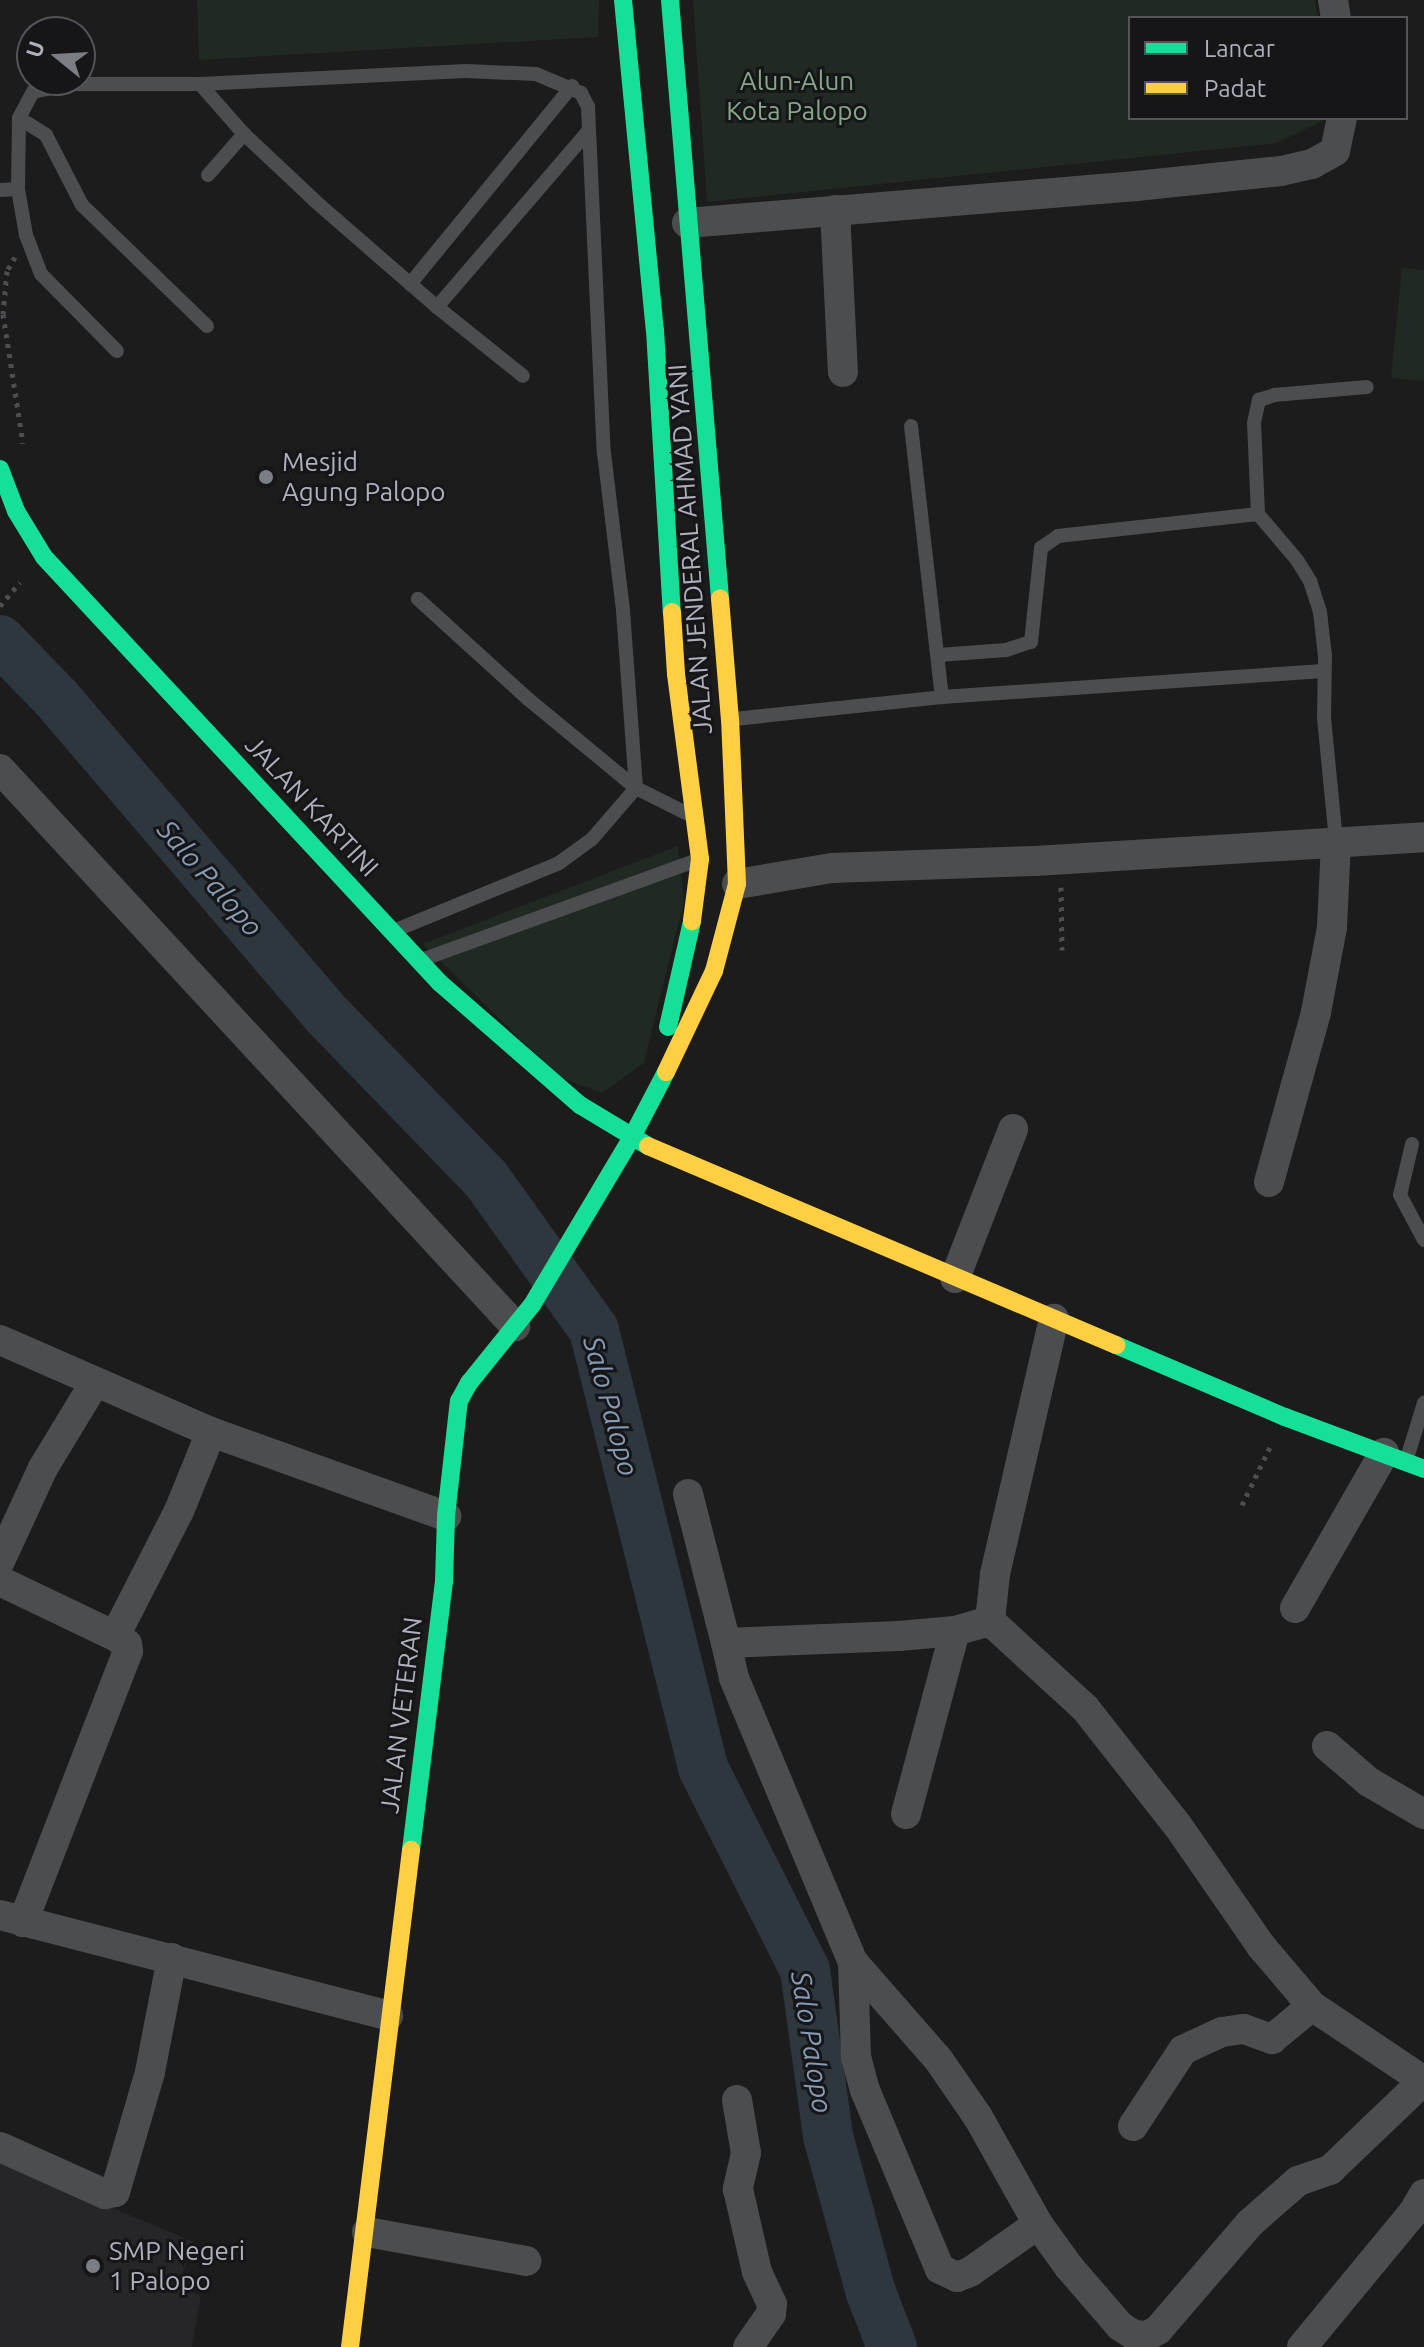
<!DOCTYPE html>
<style>
body{margin:0}
#map{position:relative;width:1424px;height:2347px;overflow:hidden;background:#1c1c1c;font-family:Ubuntu,sans-serif}
div>[style]{position:absolute}
.built>*{inset:0;background:#262628}
.green>*{inset:0;background:#212923}
.river>*{height:50px;margin:-25px;padding:0 25px;transform-origin:25px;border-radius:25px;background:#2e363e}
.path>*{height:5px;margin-top:-2.5px;transform-origin:0;background:repeating-linear-gradient(90deg,#4d4e51 0 4px,transparent 0 10px)}
.lane>*{height:14px;margin:-7px;padding:0 7px;transform-origin:7px;border-radius:7px;background:#4c4d4f}
.street>*{height:30px;margin:-15px;padding:0 15px;transform-origin:15px;border-radius:15px;background:#4c4d4f}
.fast>*{height:18px;margin:-9px;padding:0 9px;transform-origin:9px;border-radius:9px;background:#16e098}
.slow>*{height:18px;margin:-9px;padding:0 9px;transform-origin:9px;border-radius:9px;background:#ffcf43}
.dots>*{width:22px;height:22px;translate:-50% -50%;box-sizing:border-box;border:4px solid #161618;border-radius:50%}
span{translate:-50% -50%;white-space:nowrap;text-align:center;line-height:1.15;-webkit-text-stroke:6px #161618;paint-order:stroke}
.park-label{font-size:26px;color:#85a78a}
.poi-label{font-size:26px;color:#aeb1bc}
.left{translate:0 -50%;text-align:left}
.street-label{font-size:26px;color:#aeb1bc}
.water-label{font-size:28px;color:#869cb6;font-style:italic}
.legend{position:absolute;left:1128px;top:16px;width:280px;height:104px;box-sizing:border-box;background:#161618;border:2px solid #53545a;margin:0;padding:10px 14px;list-style:none;font-size:24px;color:#aeb1bc}
.legend li{display:flex;align-items:center;gap:16px;height:40px}
.legend b{width:40px;border:2px solid #53545a}
.north{position:absolute;left:16px;top:16px;width:80px;height:80px;box-sizing:border-box;background:#161618;border:2px solid #53545a;border-radius:50%;rotate:288deg;font-size:22px;font-weight:700;line-height:32px;text-align:center;color:#aeb1bc}
.north::after{content:'';display:block;margin:auto;width:28px;height:36px;background:#7b7d84;clip-path:polygon(50% 0,100% 100%,50% 72%,0 100%)}
</style>
<div id="map">
<div class="built">
<div style="clip-path:polygon(0 2161px,194px 2242px,177px 2289px,201px 2295px,192px 2347px,0 2347px)"></div>
</div>
<div class="green">
<div style="clip-path:polygon(197px 0,599px 0,598px 37px,199px 60px)"></div>
<div style="clip-path:polygon(693px 0,1315px 0,1318px 18px,1130px 18px,1130px 118px,1328px 118px,1277px 143px,707px 202px)"></div>
<div style="clip-path:polygon(1402px 268px,1424px 270px,1424px 381px,1391px 378px)"></div>
<div style="clip-path:polygon(678px 846px,684px 901px,644px 1063px,602px 1093px,559px 1077px,423px 944px)"></div>
</div>
<div class="river">
<div style="left:0;top:640px;width:82px;rotate:46deg"></div>
<div style="left:57px;top:699px;width:417px;rotate:49.5deg"></div>
<div style="left:328px;top:1016px;width:227px;rotate:45.9deg"></div>
<div style="left:486px;top:1179px;width:186px;rotate:54.4deg"></div>
<div style="left:594px;top:1330px;width:451px;rotate:76deg"></div>
<div style="left:703px;top:1768px;width:226px;rotate:63.2deg"></div>
<div style="left:805px;top:1970px;width:168px;rotate:82.1deg"></div>
<div style="left:828px;top:2136px;width:160px;rotate:74.7deg"></div>
<div style="left:870px;top:2290px;width:61px;rotate:68.9deg"></div>
</div>
<div class="path">
<div style="left:15px;top:257px;width:16px;rotate:120deg"></div>
<div style="left:7px;top:271px;width:43px;rotate:95.3deg"></div>
<div style="left:3px;top:314px;width:131px;rotate:81.2deg"></div>
<div style="left:0;top:606px;width:31px;rotate:-50deg"></div>
<div style="left:1061px;top:887px;width:63px;rotate:89.1deg"></div>
<div style="left:1242px;top:1505px;width:64px;rotate:-64.2deg"></div>
</div>
<div class="lane">
<div style="left:200px;top:84px;width:67px;rotate:48.7deg"></div>
<div style="left:244px;top:134px;width:98px;rotate:43.3deg"></div>
<div style="left:315px;top:201px;width:162px;rotate:41deg"></div>
<div style="left:437px;top:307px;width:110px;rotate:38.7deg"></div>
<div style="left:19px;top:118px;width:32px;rotate:32deg"></div>
<div style="left:46px;top:135px;width:79px;rotate:62.8deg"></div>
<div style="left:82px;top:205px;width:174px;rotate:44.1deg"></div>
<div style="left:208px;top:175px;width:55px;rotate:-48.7deg"></div>
<div style="left:0;top:190px;width:18px;rotate:-3deg"></div>
<div style="left:410px;top:284px;width:256px;rotate:-50.7deg"></div>
<div style="left:437px;top:307px;width:233px;rotate:-49.3deg"></div>
<div style="left:117px;top:351px;width:108px;rotate:-134.6deg"></div>
<div style="left:41px;top:274px;width:42px;rotate:-111deg"></div>
<div style="left:26px;top:235px;width:47px;rotate:-99.9deg"></div>
<div style="left:18px;top:189px;width:71px;rotate:-89.2deg"></div>
<div style="left:19px;top:118px;width:30px;rotate:-62deg"></div>
<div style="left:33px;top:92px;width:40px;rotate:-12deg"></div>
<div style="left:72px;top:84px;width:128px"></div>
<div style="left:200px;top:84px;width:266px;rotate:-2.8deg"></div>
<div style="left:466px;top:71px;width:70px;rotate:2.5deg"></div>
<div style="left:536px;top:74px;width:49px;rotate:22.9deg"></div>
<div style="left:581px;top:93px;width:16px;rotate:63deg"></div>
<div style="left:588px;top:107px;width:346px;rotate:87.4deg"></div>
<div style="left:604px;top:453px;width:159px;rotate:83.1deg"></div>
<div style="left:623px;top:611px;width:177px;rotate:85.8deg"></div>
<div style="left:636px;top:788px;width:140px;rotate:-140.5deg"></div>
<div style="left:528px;top:699px;width:149px;rotate:-137.7deg"></div>
<div style="left:911px;top:426px;width:273px;rotate:83.5deg"></div>
<div style="left:1258px;top:514px;width:60px;rotate:49.7deg"></div>
<div style="left:1297px;top:560px;width:25px;rotate:58deg"></div>
<div style="left:1310px;top:581px;width:33px;rotate:72deg"></div>
<div style="left:1320px;top:612px;width:44px;rotate:83.5deg"></div>
<div style="left:1325px;top:656px;width:62px;rotate:90.9deg"></div>
<div style="left:1324px;top:718px;width:124px;rotate:84.4deg"></div>
<div style="left:939px;top:655px;width:67px;rotate:-4.3deg"></div>
<div style="left:1006px;top:650px;width:26px;rotate:-18deg"></div>
<div style="left:1031px;top:642px;width:95px;rotate:-83.9deg"></div>
<div style="left:1041px;top:548px;width:21px;rotate:-35deg"></div>
<div style="left:1058px;top:536px;width:201px;rotate:-6.3deg"></div>
<div style="left:1258px;top:514px;width:91px;rotate:-92.5deg"></div>
<div style="left:1254px;top:423px;width:24px;rotate:-78deg"></div>
<div style="left:1259px;top:400px;width:16px;rotate:-18deg"></div>
<div style="left:1274px;top:395px;width:93px;rotate:-4.9deg"></div>
<div style="left:734px;top:719px;width:209px;rotate:-6deg"></div>
<div style="left:942px;top:697px;width:382px;rotate:-3.9deg"></div>
<div style="left:396px;top:930px;width:176px;rotate:-22.3deg"></div>
<div style="left:559px;top:863px;width:41px;rotate:-36deg"></div>
<div style="left:592px;top:839px;width:67px;rotate:-49.2deg"></div>
<div style="left:636px;top:788px;width:58px;rotate:26.6deg"></div>
<div style="left:424px;top:959px;width:287px;rotate:-19.9deg"></div>
<div style="left:1412px;top:1144px;width:52px;rotate:103.2deg"></div>
<div style="left:1400px;top:1195px;width:51px;rotate:61.9deg"></div>
<div style="left:1407px;top:1458px;width:58px;rotate:-72.8deg"></div>
</div>
<div class="street">
<div style="left:1333px;top:0;width:18px;rotate:81deg"></div>
<div style="left:835px;top:210px;width:162px;rotate:87.2deg"></div>
<div style="left:687px;top:223px;width:451px;rotate:-4.7deg"></div>
<div style="left:1136px;top:186px;width:146px;rotate:-5.9deg"></div>
<div style="left:1281px;top:171px;width:32px;rotate:-13deg"></div>
<div style="left:1312px;top:164px;width:26px;rotate:-29deg"></div>
<div style="left:1335px;top:151px;width:34px;rotate:-78deg"></div>
<div style="left:0;top:769px;width:759px;rotate:47.24deg"></div>
<div style="left:737px;top:884px;width:96px;rotate:-9.6deg"></div>
<div style="left:832px;top:868px;width:203px;rotate:-2deg"></div>
<div style="left:1035px;top:861px;width:390px;rotate:-3.5deg"></div>
<div style="left:1269px;top:1182px;width:176px;rotate:-74.5deg"></div>
<div style="left:1316px;top:1012px;width:86px;rotate:-79.3deg"></div>
<div style="left:1332px;top:927px;width:86px;rotate:-87.3deg"></div>
<div style="left:955px;top:1278px;width:160px;rotate:-68.7deg"></div>
<div style="left:0;top:1340px;width:230px;rotate:23.6deg"></div>
<div style="left:211px;top:1432px;width:250px;rotate:19.7deg"></div>
<div style="left:688px;top:1494px;width:154px;rotate:75.7deg"></div>
<div style="left:0;top:1561px;width:102px;rotate:-65.2deg"></div>
<div style="left:43px;top:1468px;width:100px;rotate:-58.8deg"></div>
<div style="left:0;top:1581px;width:127px;rotate:25.6deg"></div>
<div style="left:115px;top:1636px;width:14px;rotate:34deg"></div>
<div style="left:127px;top:1644px;width:7px;rotate:82deg"></div>
<div style="left:128px;top:1651px;width:291px;rotate:111.2deg"></div>
<div style="left:1295px;top:1608px;width:179px;rotate:-60.1deg"></div>
<div style="left:990px;top:1621px;width:36px;rotate:164deg"></div>
<div style="left:955px;top:1631px;width:56px;rotate:174.9deg"></div>
<div style="left:899px;top:1636px;width:173px;rotate:177.7deg"></div>
<div style="left:726px;top:1643px;width:36px;rotate:77deg"></div>
<div style="left:734px;top:1678px;width:308px;rotate:67.3deg"></div>
<div style="left:853px;top:1962px;width:129px;rotate:48.8deg"></div>
<div style="left:938px;top:2059px;width:70px;rotate:55.4deg"></div>
<div style="left:978px;top:2117px;width:123px;rotate:60.7deg"></div>
<div style="left:1038px;top:2224px;width:53px;rotate:54.2deg"></div>
<div style="left:1069px;top:2267px;width:78px;rotate:49.2deg"></div>
<div style="left:1120px;top:2326px;width:17px;rotate:33deg"></div>
<div style="left:1134px;top:2335px;width:13px;rotate:4deg"></div>
<div style="left:1147px;top:2336px;width:13px;rotate:-29deg"></div>
<div style="left:1158px;top:2330px;width:141px;rotate:-49.3deg"></div>
<div style="left:1250px;top:2223px;width:64px;rotate:-41.2deg"></div>
<div style="left:1298px;top:2181px;width:34px;rotate:-19deg"></div>
<div style="left:1330px;top:2170px;width:129px;rotate:-43.7deg"></div>
<div style="left:990px;top:1621px;width:129px;rotate:42.5deg"></div>
<div style="left:1085px;top:1708px;width:150px;rotate:51.8deg"></div>
<div style="left:1178px;top:1826px;width:146px;rotate:55.3deg"></div>
<div style="left:1261px;top:1946px;width:79px;rotate:49.6deg"></div>
<div style="left:1312px;top:2006px;width:135px;rotate:33.8deg"></div>
<div style="left:990px;top:1621px;width:47px;rotate:-83.9deg"></div>
<div style="left:995px;top:1574px;width:262px;rotate:-77deg"></div>
<div style="left:115px;top:1636px;width:140px;rotate:-62.9deg"></div>
<div style="left:179px;top:1511px;width:85px;rotate:-67.9deg"></div>
<div style="left:1327px;top:1746px;width:55px;rotate:40.6deg"></div>
<div style="left:1369px;top:1782px;width:64px;rotate:30.2deg"></div>
<div style="left:906px;top:1814px;width:189px;rotate:-75deg"></div>
<div style="left:0;top:1915px;width:401px;rotate:14.5deg"></div>
<div style="left:853px;top:1962px;width:95px;rotate:88.2deg"></div>
<div style="left:856px;top:2057px;width:34px;rotate:75deg"></div>
<div style="left:865px;top:2090px;width:194px;rotate:67.3deg"></div>
<div style="left:940px;top:2269px;width:19px;rotate:25deg"></div>
<div style="left:957px;top:2277px;width:14px;rotate:-21deg"></div>
<div style="left:970px;top:2272px;width:83px;rotate:-35.2deg"></div>
<div style="left:737px;top:2100px;width:54px;rotate:80.4deg"></div>
<div style="left:746px;top:2153px;width:37px;rotate:103deg"></div>
<div style="left:738px;top:2189px;width:85px;rotate:77.1deg"></div>
<div style="left:757px;top:2272px;width:35px;rotate:65deg"></div>
<div style="left:772px;top:2304px;width:10px;rotate:96deg"></div>
<div style="left:771px;top:2314px;width:40px;rotate:124.9deg"></div>
<div style="left:1133px;top:2126px;width:91px;rotate:-56.7deg"></div>
<div style="left:1183px;top:2050px;width:43px;rotate:-24.8deg"></div>
<div style="left:1222px;top:2032px;width:22px;rotate:-8deg"></div>
<div style="left:1244px;top:2029px;width:30px;rotate:20deg"></div>
<div style="left:1272px;top:2039px;width:52px;rotate:-39.5deg"></div>
<div style="left:0;top:2147px;width:115px;rotate:24.1deg"></div>
<div style="left:105px;top:2194px;width:10px;rotate:-11deg"></div>
<div style="left:115px;top:2192px;width:125px;rotate:-73.7deg"></div>
<div style="left:150px;top:2072px;width:116px;rotate:-79.1deg"></div>
<div style="left:367px;top:2232px;width:162px;rotate:10.3deg"></div>
<div style="left:1302px;top:2347px;width:174px;rotate:-50.4deg"></div>
<div style="left:1413px;top:2213px;width:22px;rotate:-60deg"></div>
</div>
<div class="fast">
<div style="left:623px;top:0;width:332px;rotate:84.5deg"></div>
<div style="left:655px;top:330px;width:283px;rotate:86.6deg"></div>
<div style="left:670px;top:0;width:600px;rotate:85.22deg"></div>
<div style="left:0;top:469px;width:45px;rotate:69.1deg"></div>
<div style="left:16px;top:511px;width:54px;rotate:58.7deg"></div>
<div style="left:44px;top:557px;width:582px;rotate:47.09deg"></div>
<div style="left:440px;top:983px;width:186px;rotate:41.1deg"></div>
<div style="left:580px;top:1105px;width:79px;rotate:31.1deg"></div>
<div style="left:668px;top:1027px;width:109px;rotate:-77.2deg"></div>
<div style="left:1116px;top:1345px;width:184px;rotate:23.1deg"></div>
<div style="left:1285px;top:1417px;width:148px;rotate:20.5deg"></div>
<div style="left:411px;top:1850px;width:271px;rotate:-83deg"></div>
<div style="left:444px;top:1581px;width:65px;rotate:-88.2deg"></div>
<div style="left:446px;top:1516px;width:116px;rotate:-83.6deg"></div>
<div style="left:459px;top:1401px;width:21px;rotate:-61deg"></div>
<div style="left:469px;top:1383px;width:100px;rotate:-51.1deg"></div>
<div style="left:532px;top:1305px;width:193px;rotate:-59.2deg"></div>
<div style="left:631px;top:1139px;width:76px;rotate:-62.4deg"></div>
</div>
<div class="slow">
<div style="left:672px;top:612px;width:62px;rotate:86.3deg"></div>
<div style="left:676px;top:674px;width:187px;rotate:82.6deg"></div>
<div style="left:700px;top:859px;width:63px;rotate:97.4deg"></div>
<div style="left:666px;top:1072px;width:112px;rotate:-64.6deg"></div>
<div style="left:714px;top:971px;width:90px;rotate:-75.2deg"></div>
<div style="left:737px;top:884px;width:164px;rotate:-92.4deg"></div>
<div style="left:730px;top:720px;width:122px;rotate:-94.7deg"></div>
<div style="left:648px;top:1146px;width:509px;rotate:23.04deg"></div>
<div style="left:350px;top:2347px;width:501px;rotate:-83deg"></div>
</div>
<div class="dots">
<div style="left:266px;top:477px;background:#7b7d84"></div>
<div style="left:93px;top:2266px;background:#7b7d84"></div>
</div>
<div class="park-label">
<span style="left:797px;top:96px">Alun-Alun<br>Kota Palopo</span>
</div>
<div class="poi-label">
<span class="left" style="left:282px;top:477px">Mesjid<br>Agung Palopo</span>
<span class="left" style="left:109px;top:2266px">SMP Negeri<br>1 Palopo</span>
</div>
<div class="street-label">
<span style="left:690px;top:549px;rotate:-94deg">JALAN JENDERAL AHMAD YANI</span>
<span style="left:312px;top:806px;rotate:47deg">JALAN KARTINI</span>
<span style="left:401px;top:1715px;rotate:-83deg">JALAN VETERAN</span>
</div>
<div class="water-label">
<span style="left:210px;top:878px;rotate:49deg">Salo Palopo</span>
<span style="left:611px;top:1406px;rotate:75deg">Salo Palopo</span>
<span style="left:812px;top:2042px;rotate:81deg">Salo Palopo</span>
</div>
<ul class="legend">
<li><b style="height:10px;background:#16e098"></b>Lancar</li>
<li><b style="height:10px;background:#ffcf43"></b>Padat</li>
</ul>
<div class="north">U</div>
</div>
